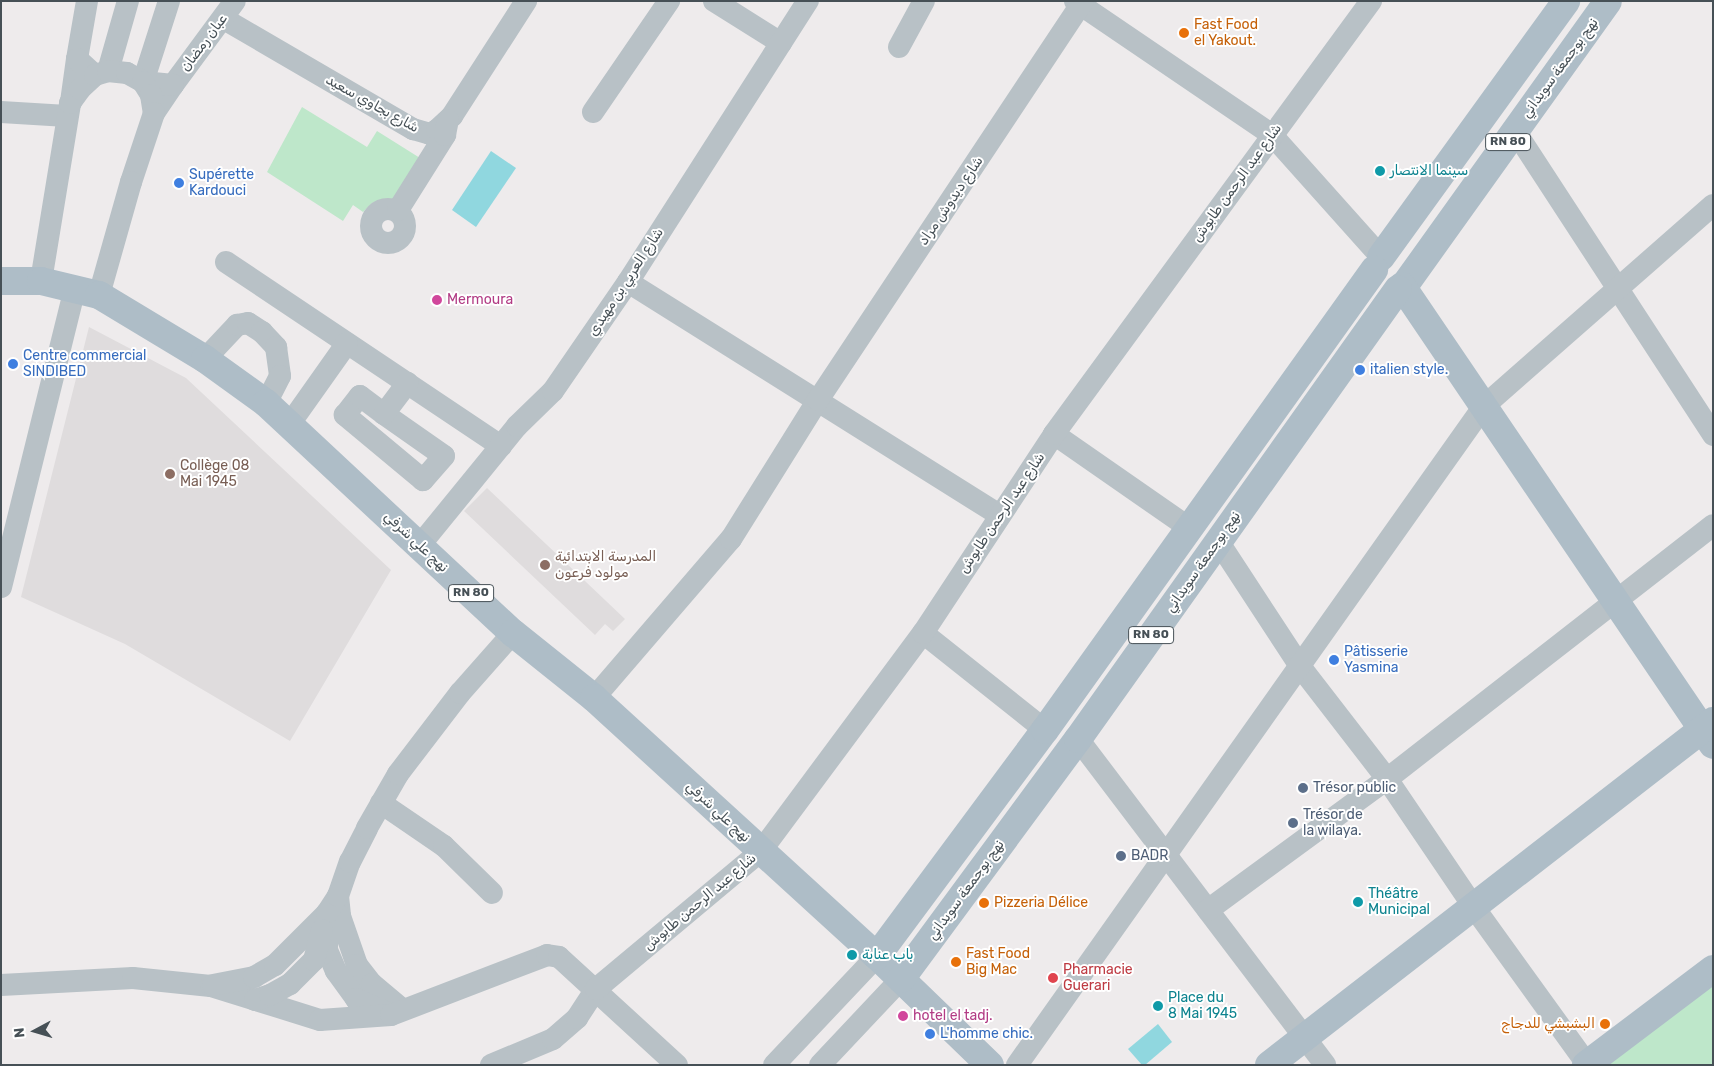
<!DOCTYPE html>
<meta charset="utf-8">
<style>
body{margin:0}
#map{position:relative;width:1714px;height:1066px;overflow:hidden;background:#eeebec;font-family:Rubik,Cairo,sans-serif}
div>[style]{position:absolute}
.education>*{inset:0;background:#dfdcdd}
.green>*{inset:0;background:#bee7ca}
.water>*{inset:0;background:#90d7df}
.minor>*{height:22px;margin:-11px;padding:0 11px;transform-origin:11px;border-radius:11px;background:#b8c1c6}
.minor>.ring{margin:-11px;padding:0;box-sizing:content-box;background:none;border:22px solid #b8c1c6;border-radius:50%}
.major>*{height:28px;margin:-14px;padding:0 14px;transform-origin:14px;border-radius:14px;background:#aebdc7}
.dots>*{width:14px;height:14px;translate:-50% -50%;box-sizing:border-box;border:2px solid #fff;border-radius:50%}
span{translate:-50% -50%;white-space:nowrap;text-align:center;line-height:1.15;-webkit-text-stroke:4px #fff;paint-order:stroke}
.shield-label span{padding:1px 4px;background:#fff;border:1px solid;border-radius:4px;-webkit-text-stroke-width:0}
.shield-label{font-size:12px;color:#465056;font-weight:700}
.food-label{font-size:14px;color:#c56008}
.left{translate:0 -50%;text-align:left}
.right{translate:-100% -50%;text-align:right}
.street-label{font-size:14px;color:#465056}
.culture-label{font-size:14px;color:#0d838f}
.shop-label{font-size:14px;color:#366cbe}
.hotel-label{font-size:14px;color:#b23c85}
.education-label{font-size:14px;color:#785e54}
.service-label{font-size:14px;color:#4e5e75}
.health-label{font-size:14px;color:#be3a42}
.frame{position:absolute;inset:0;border:2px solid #465056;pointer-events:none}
.north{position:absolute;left:10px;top:1006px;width:50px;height:50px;-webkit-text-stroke:4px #fff;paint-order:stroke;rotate:264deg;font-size:14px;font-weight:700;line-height:20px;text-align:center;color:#465056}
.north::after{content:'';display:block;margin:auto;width:18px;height:22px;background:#465056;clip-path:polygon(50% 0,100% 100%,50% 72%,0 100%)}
</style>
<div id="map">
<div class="education">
<div style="clip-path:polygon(89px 327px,186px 378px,391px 570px,290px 741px,125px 644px,21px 597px)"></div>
<div style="clip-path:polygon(487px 488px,625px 619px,613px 631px,605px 624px,595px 635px,464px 511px)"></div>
</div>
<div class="green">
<div style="clip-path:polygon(302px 107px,367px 147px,377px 131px,420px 158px,393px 200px,386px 199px,372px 203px,363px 212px,353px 205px,343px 221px,267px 172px)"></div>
<div style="clip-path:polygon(1713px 984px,1713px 1065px,1606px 1065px)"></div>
</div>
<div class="water">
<div style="clip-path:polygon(491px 151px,516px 168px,476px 227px,452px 210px)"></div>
<div style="clip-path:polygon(1158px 1024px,1172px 1042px,1145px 1065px,1142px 1065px,1128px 1049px)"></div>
</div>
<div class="minor">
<div style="left:714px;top:1px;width:79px;rotate:32.1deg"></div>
<div style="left:1075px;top:1px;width:238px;rotate:34.2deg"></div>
<div style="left:1272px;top:135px;width:164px;rotate:48.2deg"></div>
<div style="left:224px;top:19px;width:219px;rotate:30.2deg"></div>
<div style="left:413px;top:129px;width:18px;rotate:16deg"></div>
<div style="left:430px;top:134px;width:8px;rotate:-30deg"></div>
<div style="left:437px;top:130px;width:21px;rotate:-43deg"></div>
<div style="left:452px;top:116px;width:137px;rotate:-57.2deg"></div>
<div style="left:899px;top:47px;width:52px;rotate:-61.5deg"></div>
<div style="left:77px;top:59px;width:59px;rotate:-80.2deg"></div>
<div style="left:108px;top:71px;width:73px;rotate:-74.1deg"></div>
<div style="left:173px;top:85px;width:104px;rotate:-53.6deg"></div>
<div style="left:71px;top:102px;width:43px;rotate:-82.1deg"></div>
<div style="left:77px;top:59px;width:24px;rotate:42deg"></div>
<div style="left:1px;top:112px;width:66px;rotate:3.5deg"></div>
<div style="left:593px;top:112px;width:135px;rotate:-55.6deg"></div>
<div style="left:154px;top:113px;width:34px;rotate:-56deg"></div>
<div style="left:173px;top:85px;width:30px;rotate:-174deg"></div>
<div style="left:143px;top:82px;width:85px;rotate:-72.2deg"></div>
<div style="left:1515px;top:131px;width:363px;rotate:56.9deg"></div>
<div class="ring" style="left:371px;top:209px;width:12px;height:12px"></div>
<div style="left:398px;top:210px;width:89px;rotate:-57.9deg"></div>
<div style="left:445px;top:135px;width:15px;rotate:-79deg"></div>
<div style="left:226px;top:262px;width:331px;rotate:33.8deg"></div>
<div style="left:41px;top:281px;width:180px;rotate:-80.7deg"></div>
<div style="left:70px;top:103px;width:17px;rotate:-54deg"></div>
<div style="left:80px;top:89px;width:21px;rotate:-43deg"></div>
<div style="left:95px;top:75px;width:14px;rotate:-17deg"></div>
<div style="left:108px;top:71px;width:19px;rotate:6deg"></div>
<div style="left:127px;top:73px;width:18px;rotate:29deg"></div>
<div style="left:143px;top:82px;width:15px;rotate:58deg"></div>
<div style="left:151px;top:95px;width:18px;rotate:81deg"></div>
<div style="left:154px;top:113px;width:73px;rotate:108.4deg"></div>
<div style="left:131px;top:182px;width:117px;rotate:105.8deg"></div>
<div style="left:628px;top:282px;width:439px;rotate:32.1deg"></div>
<div style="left:205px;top:359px;width:47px;rotate:-46.7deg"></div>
<div style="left:237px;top:325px;width:11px;rotate:-10deg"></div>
<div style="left:248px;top:323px;width:17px;rotate:33deg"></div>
<div style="left:262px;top:332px;width:21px;rotate:47deg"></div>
<div style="left:276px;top:347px;width:29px;rotate:82deg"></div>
<div style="left:280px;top:376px;width:30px;rotate:117deg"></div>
<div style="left:384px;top:414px;width:73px;rotate:35deg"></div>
<div style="left:444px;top:456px;width:32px;rotate:131deg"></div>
<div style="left:423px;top:480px;width:102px;rotate:-140.2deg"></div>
<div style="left:345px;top:415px;width:24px;rotate:-52deg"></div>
<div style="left:360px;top:396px;width:30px;rotate:37deg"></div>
<div style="left:384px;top:414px;width:39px;rotate:-53deg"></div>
<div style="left:289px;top:425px;width:100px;rotate:-54.7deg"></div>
<div style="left:1054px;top:434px;width:163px;rotate:34.8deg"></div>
<div style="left:1218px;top:541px;width:148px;rotate:56.8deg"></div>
<div style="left:1299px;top:665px;width:144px;rotate:52.3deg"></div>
<div style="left:1387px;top:779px;width:153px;rotate:55.9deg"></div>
<div style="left:1473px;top:906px;width:195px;rotate:54.2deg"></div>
<div style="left:420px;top:545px;width:154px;rotate:-50.8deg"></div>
<div style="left:517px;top:426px;width:50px;rotate:-44.2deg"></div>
<div style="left:553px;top:391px;width:132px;rotate:-55.5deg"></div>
<div style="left:628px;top:282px;width:334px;rotate:-57.4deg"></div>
<div style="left:1px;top:587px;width:308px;rotate:-76.1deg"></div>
<div style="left:923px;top:633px;width:156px;rotate:38.5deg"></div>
<div style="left:594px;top:698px;width:210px;rotate:-49.3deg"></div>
<div style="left:731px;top:539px;width:164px;rotate:-58deg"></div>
<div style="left:818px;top:400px;width:479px;rotate:-56.4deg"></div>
<div style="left:1078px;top:739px;width:409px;rotate:52.8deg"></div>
<div style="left:381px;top:803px;width:76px;rotate:34.3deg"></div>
<div style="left:444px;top:846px;width:67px;rotate:44.4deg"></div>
<div style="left:338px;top:896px;width:20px;rotate:84deg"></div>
<div style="left:340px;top:916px;width:52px;rotate:70.9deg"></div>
<div style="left:357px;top:965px;width:24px;rotate:52deg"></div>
<div style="left:372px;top:984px;width:40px;rotate:40deg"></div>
<div style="left:1208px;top:910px;width:222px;rotate:-36.2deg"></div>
<div style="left:1387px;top:779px;width:413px;rotate:-37.9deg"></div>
<div style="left:327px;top:913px;width:37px;rotate:90deg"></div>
<div style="left:327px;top:950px;width:23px;rotate:67deg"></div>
<div style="left:336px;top:971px;width:34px;rotate:54deg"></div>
<div style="left:356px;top:999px;width:34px;rotate:24deg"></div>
<div style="left:1px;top:985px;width:132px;rotate:-3deg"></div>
<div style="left:133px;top:978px;width:78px;rotate:5.9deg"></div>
<div style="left:211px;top:986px;width:114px;rotate:17.3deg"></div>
<div style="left:320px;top:1020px;width:71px;rotate:-4deg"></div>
<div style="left:391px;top:1015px;width:167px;rotate:-21deg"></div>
<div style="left:547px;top:955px;width:12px;rotate:9deg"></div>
<div style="left:559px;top:957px;width:160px;rotate:42.5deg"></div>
<div style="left:213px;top:985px;width:42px;rotate:-11deg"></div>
<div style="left:254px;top:977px;width:24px;rotate:-30deg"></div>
<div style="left:275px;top:965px;width:74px;rotate:-45deg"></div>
<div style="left:327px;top:913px;width:20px;rotate:-57deg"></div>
<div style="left:338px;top:896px;width:36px;rotate:-71deg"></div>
<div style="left:350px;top:862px;width:38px;rotate:-63deg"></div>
<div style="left:367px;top:828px;width:62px;rotate:-60.1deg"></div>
<div style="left:398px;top:774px;width:102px;rotate:-52.6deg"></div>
<div style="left:460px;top:693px;width:80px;rotate:-48.5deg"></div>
<div style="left:255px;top:1000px;width:16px;rotate:-18deg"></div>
<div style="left:270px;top:995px;width:23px;rotate:-29deg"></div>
<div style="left:290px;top:984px;width:34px;rotate:-45deg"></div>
<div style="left:314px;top:960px;width:31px;rotate:-75deg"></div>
<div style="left:491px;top:1065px;width:67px;rotate:-22.8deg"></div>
<div style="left:553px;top:1039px;width:32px;rotate:-41deg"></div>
<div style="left:577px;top:1018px;width:35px;rotate:-57deg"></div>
<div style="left:596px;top:989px;width:215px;rotate:-39.9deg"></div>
<div style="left:761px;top:851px;width:272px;rotate:-53.4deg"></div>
<div style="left:923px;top:633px;width:238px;rotate:-56.6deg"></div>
<div style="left:1054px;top:434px;width:537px;rotate:-53.79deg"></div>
<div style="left:774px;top:1065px;width:150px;rotate:-46.6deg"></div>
<div style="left:820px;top:1065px;width:118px;rotate:-46.7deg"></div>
<div style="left:1017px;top:1065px;width:806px;rotate:-54.69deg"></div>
<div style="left:1483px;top:407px;width:306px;rotate:-41.3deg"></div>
</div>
<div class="major">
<div style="left:1381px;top:257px;width:316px;rotate:-54.1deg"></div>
<div style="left:1px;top:281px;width:40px"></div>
<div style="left:41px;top:281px;width:60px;rotate:13.6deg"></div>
<div style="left:99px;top:295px;width:124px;rotate:31.1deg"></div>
<div style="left:205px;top:359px;width:75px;rotate:35.8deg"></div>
<div style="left:266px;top:403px;width:338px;rotate:43deg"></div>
<div style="left:513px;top:633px;width:104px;rotate:38.7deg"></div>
<div style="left:594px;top:698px;width:383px;rotate:42.4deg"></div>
<div style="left:877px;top:956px;width:157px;rotate:44deg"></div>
<div style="left:1407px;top:282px;width:345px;rotate:-54.4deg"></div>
<div style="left:1402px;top:286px;width:554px;rotate:55.88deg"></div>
<div style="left:877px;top:956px;width:282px;rotate:-53.4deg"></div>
<div style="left:1045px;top:730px;width:566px;rotate:-54.43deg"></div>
<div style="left:901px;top:979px;width:298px;rotate:-53.6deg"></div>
<div style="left:1078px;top:739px;width:552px;rotate:-54.58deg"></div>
<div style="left:1269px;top:1065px;width:562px;rotate:-37.77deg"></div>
<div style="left:1586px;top:1065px;width:159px;rotate:-37.1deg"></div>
</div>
<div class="dots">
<div style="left:1184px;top:33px;background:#e8710a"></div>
<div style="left:1380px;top:171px;background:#0f9aa8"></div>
<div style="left:179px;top:183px;background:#3f7fe0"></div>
<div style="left:437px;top:300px;background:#d1479c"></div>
<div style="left:13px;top:364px;background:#3f7fe0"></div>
<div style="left:1360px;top:370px;background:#3f7fe0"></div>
<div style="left:170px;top:474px;background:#8d6e63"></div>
<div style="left:545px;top:565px;background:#8d6e63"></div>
<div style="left:1334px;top:660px;background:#3f7fe0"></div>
<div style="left:1303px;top:788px;background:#5c6f8a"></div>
<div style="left:1293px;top:823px;background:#5c6f8a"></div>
<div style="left:1121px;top:856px;background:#5c6f8a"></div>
<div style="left:1358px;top:902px;background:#0f9aa8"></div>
<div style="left:984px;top:903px;background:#e8710a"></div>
<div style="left:852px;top:955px;background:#0f9aa8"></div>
<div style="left:956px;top:962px;background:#e8710a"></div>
<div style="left:1053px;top:978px;background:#e0444e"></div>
<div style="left:1158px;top:1006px;background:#0f9aa8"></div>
<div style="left:903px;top:1016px;background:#d1479c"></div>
<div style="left:1605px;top:1024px;background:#e8710a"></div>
<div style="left:930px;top:1034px;background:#3f7fe0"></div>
</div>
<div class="shield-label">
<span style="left:1508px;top:142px">RN 80</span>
<span style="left:471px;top:593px">RN 80</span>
<span style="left:1151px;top:635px">RN 80</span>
</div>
<div class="food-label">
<span class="left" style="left:1194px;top:33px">Fast Food<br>el Yakout.</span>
<span class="left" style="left:994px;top:903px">Pizzeria Délice</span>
<span class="left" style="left:966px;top:962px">Fast Food<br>Big Mac</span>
<span class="right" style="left:1595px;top:1024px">البشبشي للدجاج</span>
</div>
<div class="street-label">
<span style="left:204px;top:43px;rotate:-53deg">عبان رمضان</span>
<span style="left:1560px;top:68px;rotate:-54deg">نهج بوجمعة سويداني</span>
<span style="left:372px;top:104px;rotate:29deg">شارع بجاوي سعيد</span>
<span style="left:1237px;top:183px;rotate:-54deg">شارع عبد الرحمن طابوش</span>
<span style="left:951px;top:201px;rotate:-56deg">شارع ديدوش مراد</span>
<span style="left:626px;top:282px;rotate:-57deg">شارع العربي بن مهيدي</span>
<span style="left:1002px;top:513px;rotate:-56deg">شارع عبد الرحمن طابوش</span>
<span style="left:416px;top:542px;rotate:43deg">نهج علي شرفي</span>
<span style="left:1203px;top:562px;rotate:-55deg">نهج بوجمعة سويداني</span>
<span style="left:718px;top:812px;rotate:43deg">نهج علي شرفي</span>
<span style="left:966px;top:890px;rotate:-54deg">نهج بوجمعة سويداني</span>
<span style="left:700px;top:902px;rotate:-40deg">شارع عبد الرحمن طابوش</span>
</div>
<div class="culture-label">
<span class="left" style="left:1390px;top:171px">سينما الانتصار</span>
<span class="left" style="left:1368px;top:902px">Théâtre<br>Municipal</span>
<span class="left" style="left:862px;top:955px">باب عنابة</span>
<span class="left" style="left:1168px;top:1006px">Place du<br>8 Mai 1945</span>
</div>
<div class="shop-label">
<span class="left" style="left:189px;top:183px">Supérette<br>Kardouci</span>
<span class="left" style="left:23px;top:364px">Centre commercial<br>SINDIBED</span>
<span class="left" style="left:1370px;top:370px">italien style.</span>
<span class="left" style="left:1344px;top:660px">Pâtisserie<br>Yasmina</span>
<span class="left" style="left:940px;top:1034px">L'homme chic.</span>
</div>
<div class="hotel-label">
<span class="left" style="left:447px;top:300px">Mermoura</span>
<span class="left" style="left:913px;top:1016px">hotel el tadj.</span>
</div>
<div class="education-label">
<span class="left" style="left:180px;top:474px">Collège 08<br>Mai 1945</span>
<span class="left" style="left:555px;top:565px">المدرسة الابتدائية<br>مولود فرعون</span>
</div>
<div class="service-label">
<span class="left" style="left:1313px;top:788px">Trésor public</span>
<span class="left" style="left:1303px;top:823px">Trésor de<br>la wilaya.</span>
<span class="left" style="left:1131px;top:856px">BADR</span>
</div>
<div class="health-label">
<span class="left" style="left:1063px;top:978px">Pharmacie<br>Guerari</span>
</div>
<div class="frame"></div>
<div class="north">N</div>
</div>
